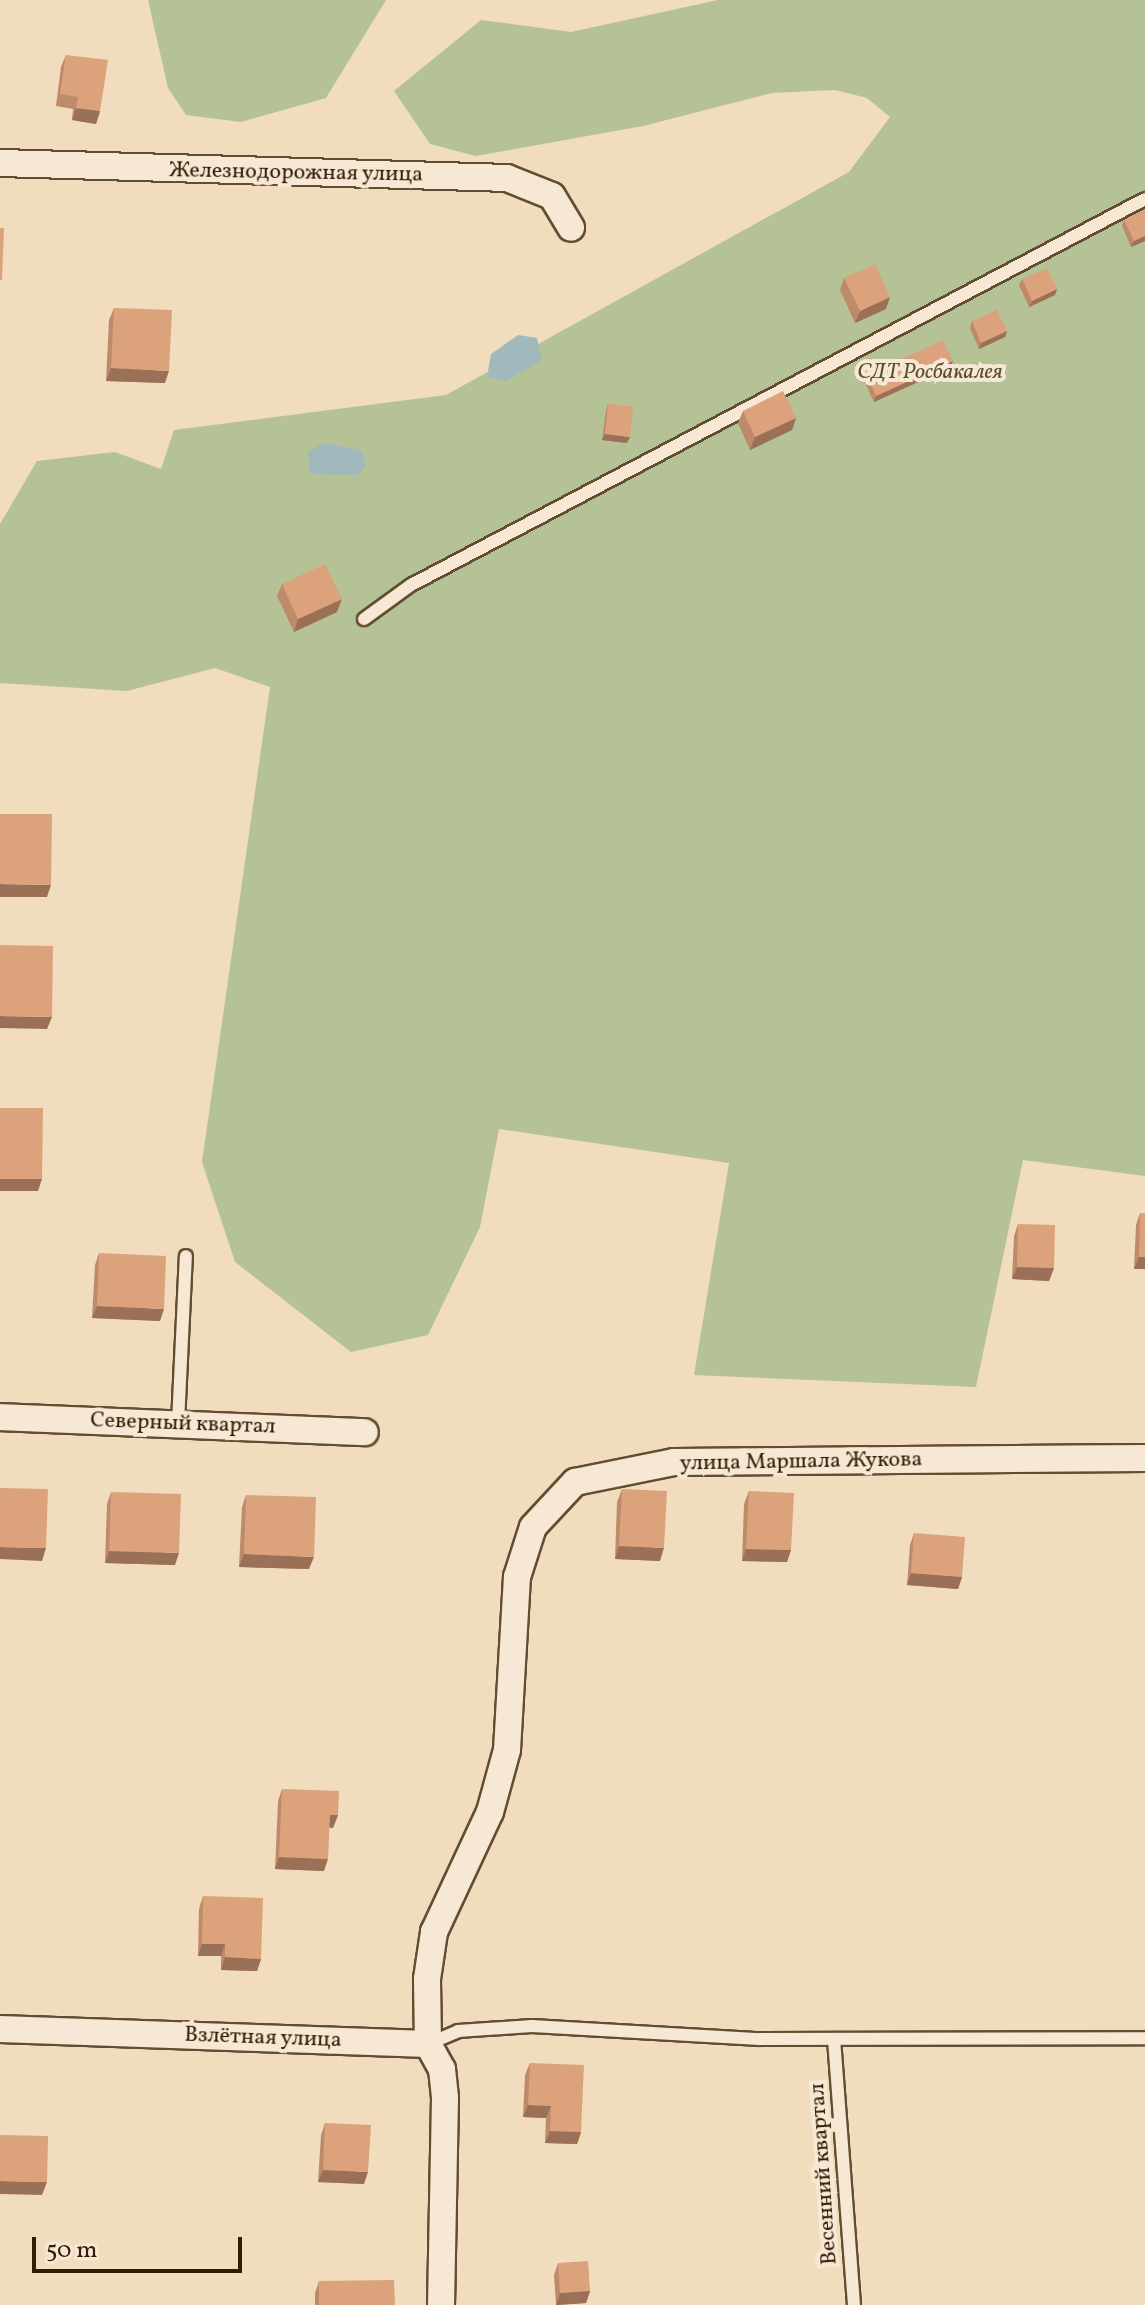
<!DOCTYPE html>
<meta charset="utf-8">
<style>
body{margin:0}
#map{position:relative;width:1145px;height:2305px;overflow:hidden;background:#f1dcbd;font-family:Vollkorn,serif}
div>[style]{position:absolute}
.green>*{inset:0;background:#b5c295}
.water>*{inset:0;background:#a1b8bd}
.roads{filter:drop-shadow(2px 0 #624d32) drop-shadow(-2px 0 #624d32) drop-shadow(0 2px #624d32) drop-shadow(0 -2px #624d32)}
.service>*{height:12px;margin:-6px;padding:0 6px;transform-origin:6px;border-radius:6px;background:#f6e8d4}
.minor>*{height:26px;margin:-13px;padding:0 13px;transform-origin:13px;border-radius:13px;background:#f6e8d4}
.wall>*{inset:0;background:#bd8b6b}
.shaded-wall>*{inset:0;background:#9a7157}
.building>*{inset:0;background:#dca27c}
span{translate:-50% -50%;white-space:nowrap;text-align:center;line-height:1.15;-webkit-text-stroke:8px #f6e8d4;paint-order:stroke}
.street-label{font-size:22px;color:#331d04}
.park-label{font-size:22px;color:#5a4f30;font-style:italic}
.scale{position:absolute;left:32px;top:2237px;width:210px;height:36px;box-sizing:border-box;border:4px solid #331d04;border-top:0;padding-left:10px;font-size:24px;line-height:28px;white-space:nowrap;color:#331d04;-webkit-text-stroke:6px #f6e8d4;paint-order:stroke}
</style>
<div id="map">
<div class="green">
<div style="clip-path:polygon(148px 0,386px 0,326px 98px,241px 122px,186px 115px,168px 88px)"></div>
<div style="clip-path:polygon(718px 0,1145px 0,1145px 1176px,1023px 1160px,976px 1387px,694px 1375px,729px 1163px,499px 1129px,480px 1227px,428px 1335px,351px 1352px,235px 1262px,202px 1162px,270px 687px,215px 668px,127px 691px,0 683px,0 524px,37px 461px,115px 452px,161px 469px,174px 430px,446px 395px,849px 172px,890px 117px,867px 98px,835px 90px,772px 93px,643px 126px,476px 156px,430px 144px,394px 91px,481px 20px,571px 32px)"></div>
</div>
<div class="water">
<div style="clip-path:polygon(518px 335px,537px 338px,542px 360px,506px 381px,487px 377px,491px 354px)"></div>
<div style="clip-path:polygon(323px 443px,362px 450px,366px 466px,357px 475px,310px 474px,308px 452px)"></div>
</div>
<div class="roads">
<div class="service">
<div style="left:364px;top:619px;width:58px;rotate:-35.9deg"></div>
<div style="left:411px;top:585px;width:829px;rotate:-27.74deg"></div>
<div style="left:178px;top:1423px;width:167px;rotate:-87.3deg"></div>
<div style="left:834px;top:2039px;width:267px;rotate:85.7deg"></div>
<div style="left:428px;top:2044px;width:33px;rotate:-23deg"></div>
<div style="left:458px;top:2031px;width:74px;rotate:-3.9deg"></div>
<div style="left:532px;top:2026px;width:228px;rotate:3.3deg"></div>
<div style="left:760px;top:2039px;width:385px;rotate:-0.1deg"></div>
</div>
<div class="minor">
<div style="left:0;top:163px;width:507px;rotate:1.69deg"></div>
<div style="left:507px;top:178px;width:48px;rotate:21.8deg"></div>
<div style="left:552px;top:196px;width:37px;rotate:59deg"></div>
<div style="left:0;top:1417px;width:365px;rotate:2.4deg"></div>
<div style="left:0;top:2029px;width:428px;rotate:2deg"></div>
<div style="left:428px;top:2044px;width:29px;rotate:61deg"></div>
<div style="left:442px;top:2069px;width:29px;rotate:84deg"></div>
<div style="left:445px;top:2098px;width:207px;rotate:91.1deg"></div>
<div style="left:428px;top:2044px;width:65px;rotate:-90.9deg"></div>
<div style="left:427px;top:1979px;width:48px;rotate:-81.5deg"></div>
<div style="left:434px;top:1932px;width:132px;rotate:-65deg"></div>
<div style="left:490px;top:1812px;width:64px;rotate:-74.7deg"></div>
<div style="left:507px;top:1750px;width:173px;rotate:-86.7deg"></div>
<div style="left:517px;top:1577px;width:52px;rotate:-72.3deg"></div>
<div style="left:533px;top:1527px;width:62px;rotate:-47deg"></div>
<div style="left:575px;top:1482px;width:101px;rotate:-11.4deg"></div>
<div style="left:674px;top:1462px;width:471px;rotate:-0.5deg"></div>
</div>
</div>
<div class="wall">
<div style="clip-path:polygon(66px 55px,100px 111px,96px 124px,72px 120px,73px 109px,56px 106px,61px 67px)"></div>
<div style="clip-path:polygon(1145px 210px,1145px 241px,1131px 247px,1122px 226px,1124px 220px)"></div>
<div style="clip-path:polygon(844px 278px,886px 309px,855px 323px,840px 290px)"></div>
<div style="clip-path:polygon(1022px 279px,1057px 289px,1055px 295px,1029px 307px,1019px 285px)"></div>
<div style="clip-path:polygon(114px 308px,165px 383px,106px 381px,109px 320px)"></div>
<div style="clip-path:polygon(972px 321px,1007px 331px,1005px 337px,979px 349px,970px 328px)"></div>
<div style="clip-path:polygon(951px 367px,874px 402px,864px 381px,867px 375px)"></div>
<div style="clip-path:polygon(608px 404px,627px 443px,602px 440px,606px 411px)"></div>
<div style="clip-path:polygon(743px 411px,796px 418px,792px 430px,750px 450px,738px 423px)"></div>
<div style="clip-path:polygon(282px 584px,337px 612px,294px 632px,277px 596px)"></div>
<div style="clip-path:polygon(1140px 1213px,1145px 1213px,1145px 1269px,1134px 1269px,1136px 1225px)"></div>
<div style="clip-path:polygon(1018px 1224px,1054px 1268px,1049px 1281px,1012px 1279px,1014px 1236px)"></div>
<div style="clip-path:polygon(99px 1253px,160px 1321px,92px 1318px,95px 1265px)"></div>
<div style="clip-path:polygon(622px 1489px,660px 1561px,615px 1559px,617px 1502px)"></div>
<div style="clip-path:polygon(749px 1491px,791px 1550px,787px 1562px,742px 1561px,744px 1504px)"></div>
<div style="clip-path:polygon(111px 1492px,175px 1565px,105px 1563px,107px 1504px)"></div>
<div style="clip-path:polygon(246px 1495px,309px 1569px,239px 1567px,242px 1507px)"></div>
<div style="clip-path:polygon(914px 1533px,962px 1577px,958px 1589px,907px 1585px,910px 1545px)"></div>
<div style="clip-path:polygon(282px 1789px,338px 1815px,333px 1828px,329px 1827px,324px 1871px,275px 1869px,278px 1801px)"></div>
<div style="clip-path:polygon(203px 1896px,261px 1959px,257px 1971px,221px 1970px,221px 1956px,198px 1956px,199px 1909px)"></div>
<div style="clip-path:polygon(530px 2063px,581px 2132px,577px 2144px,545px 2143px,546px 2118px,523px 2117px,525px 2075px)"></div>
<div style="clip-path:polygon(325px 2123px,364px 2184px,318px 2182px,321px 2135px)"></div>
<div style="clip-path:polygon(558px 2263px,590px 2291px,586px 2303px,556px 2305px,554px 2275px)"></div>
<div style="clip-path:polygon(319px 2281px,395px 2305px,315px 2305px,315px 2293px)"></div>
</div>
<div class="shaded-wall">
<div style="clip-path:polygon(76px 108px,100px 111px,96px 124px,72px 120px)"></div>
<div style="clip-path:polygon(1145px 236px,1145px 241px,1131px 247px,1134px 241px)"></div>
<div style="clip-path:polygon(1057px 289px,1055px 295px,1029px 307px,1032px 301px)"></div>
<div style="clip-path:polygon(890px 297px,886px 309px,855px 323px,860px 311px)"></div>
<div style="clip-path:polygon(1007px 331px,1005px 337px,979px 349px,981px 343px)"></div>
<div style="clip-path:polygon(953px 361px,951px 367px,874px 402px,876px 396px)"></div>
<div style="clip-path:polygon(111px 368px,169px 371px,165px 383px,106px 381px)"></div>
<div style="clip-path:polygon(796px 418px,792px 430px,750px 450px,755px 437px)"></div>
<div style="clip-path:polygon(605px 434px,630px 437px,627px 443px,602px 440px)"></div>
<div style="clip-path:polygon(342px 599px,337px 612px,294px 632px,298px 619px)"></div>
<div style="clip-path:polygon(0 884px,51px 885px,47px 897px,0 897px)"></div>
<div style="clip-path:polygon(0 1016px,52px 1017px,47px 1029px,0 1028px)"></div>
<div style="clip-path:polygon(0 1179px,42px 1179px,38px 1191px,0 1191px)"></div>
<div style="clip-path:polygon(1139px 1257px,1145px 1257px,1145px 1269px,1134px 1269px)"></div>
<div style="clip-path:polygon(1017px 1267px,1054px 1268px,1049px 1281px,1012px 1279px)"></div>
<div style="clip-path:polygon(97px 1306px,164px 1309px,160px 1321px,92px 1318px)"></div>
<div style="clip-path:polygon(619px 1546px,664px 1548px,660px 1561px,615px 1559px)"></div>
<div style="clip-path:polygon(0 1547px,46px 1548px,42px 1561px,0 1559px)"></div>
<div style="clip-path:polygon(746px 1549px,791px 1550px,787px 1562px,742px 1561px)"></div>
<div style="clip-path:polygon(109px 1551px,179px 1553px,175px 1565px,105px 1563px)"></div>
<div style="clip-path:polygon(244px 1554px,314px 1557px,309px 1569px,239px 1567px)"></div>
<div style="clip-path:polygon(911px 1573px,962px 1577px,958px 1589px,907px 1585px)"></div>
<div style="clip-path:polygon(330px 1815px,338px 1815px,333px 1828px,325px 1827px)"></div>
<div style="clip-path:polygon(279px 1857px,328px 1859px,324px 1871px,275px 1869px)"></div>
<div style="clip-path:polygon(202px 1944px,225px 1944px,221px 1956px,198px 1956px)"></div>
<div style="clip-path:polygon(225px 1957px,261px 1959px,257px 1971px,221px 1970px)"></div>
<div style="clip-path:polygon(528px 2105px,551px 2106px,546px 2118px,523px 2117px)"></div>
<div style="clip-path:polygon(550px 2131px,581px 2132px,577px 2144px,545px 2143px)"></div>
<div style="clip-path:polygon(323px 2170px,368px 2172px,364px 2184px,318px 2182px)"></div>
<div style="clip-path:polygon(0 2181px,47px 2182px,42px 2195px,0 2194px)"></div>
<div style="clip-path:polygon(590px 2291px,586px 2303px,556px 2305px,560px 2293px)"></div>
</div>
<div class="building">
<div style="clip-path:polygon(66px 55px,108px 60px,100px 111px,76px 108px,78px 97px,60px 94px)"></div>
<div style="clip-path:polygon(1145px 210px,1145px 236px,1134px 241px,1124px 220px)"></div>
<div style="clip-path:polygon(0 228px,4px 228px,2px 280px,0 280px)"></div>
<div style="clip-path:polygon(875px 264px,890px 297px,860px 311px,844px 278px)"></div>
<div style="clip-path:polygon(1047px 268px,1057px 289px,1032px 301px,1022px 279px)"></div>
<div style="clip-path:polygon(114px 308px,172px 310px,169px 371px,111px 368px)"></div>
<div style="clip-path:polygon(997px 310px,1007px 331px,981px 343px,972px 321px)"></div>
<div style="clip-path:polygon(943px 340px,953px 361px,876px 396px,867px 375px)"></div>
<div style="clip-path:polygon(783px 391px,796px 418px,755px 437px,743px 411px)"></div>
<div style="clip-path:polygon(608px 404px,633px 407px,630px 437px,605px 434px)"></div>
<div style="clip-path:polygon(325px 564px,342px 599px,298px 619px,282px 584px)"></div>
<div style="clip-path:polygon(0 814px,52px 814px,51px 885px,0 884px)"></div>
<div style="clip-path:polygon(0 945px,53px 946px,52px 1017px,0 1016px)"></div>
<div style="clip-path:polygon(0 1108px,43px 1108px,42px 1179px,0 1179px)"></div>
<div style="clip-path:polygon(1140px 1213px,1145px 1213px,1145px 1257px,1139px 1257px)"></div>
<div style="clip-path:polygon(1018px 1224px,1055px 1225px,1054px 1268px,1017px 1267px)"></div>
<div style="clip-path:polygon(99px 1253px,166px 1256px,164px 1309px,97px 1306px)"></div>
<div style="clip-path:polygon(0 1488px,48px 1489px,46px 1548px,0 1547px)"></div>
<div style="clip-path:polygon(622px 1489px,667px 1491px,664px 1548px,619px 1546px)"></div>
<div style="clip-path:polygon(749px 1491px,794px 1493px,791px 1550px,746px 1549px)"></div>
<div style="clip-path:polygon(111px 1492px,181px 1494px,179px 1553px,109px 1551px)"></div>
<div style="clip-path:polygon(246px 1495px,316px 1497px,314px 1557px,244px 1554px)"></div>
<div style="clip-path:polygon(914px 1533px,965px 1537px,962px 1577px,911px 1573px)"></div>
<div style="clip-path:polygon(282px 1789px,339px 1791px,338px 1815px,330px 1815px,328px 1859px,279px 1857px)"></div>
<div style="clip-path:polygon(203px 1896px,263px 1898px,261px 1959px,225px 1957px,225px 1944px,202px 1944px)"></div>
<div style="clip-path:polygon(530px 2063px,584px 2065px,581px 2132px,550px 2131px,551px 2106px,528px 2105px)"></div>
<div style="clip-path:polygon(325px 2123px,371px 2125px,368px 2172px,323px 2170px)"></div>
<div style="clip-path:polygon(0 2135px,48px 2136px,47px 2182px,0 2181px)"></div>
<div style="clip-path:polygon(588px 2261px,590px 2291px,560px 2293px,558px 2263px)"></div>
<div style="clip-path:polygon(394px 2280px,395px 2305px,319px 2305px,319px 2281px)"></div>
</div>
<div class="street-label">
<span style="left:296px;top:173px;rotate:1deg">Железнодорожная улица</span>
<span style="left:183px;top:1424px;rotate:2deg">Северный квартал</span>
<span style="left:801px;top:1462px;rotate:-1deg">улица Маршала Жукова</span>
<span style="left:263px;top:2038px;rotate:2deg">Взлётная улица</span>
<span style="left:824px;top:2174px;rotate:-94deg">Весенний квартал</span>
</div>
<div class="park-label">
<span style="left:930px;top:373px">СДТ Росбакалея</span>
</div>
<div class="scale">50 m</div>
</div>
